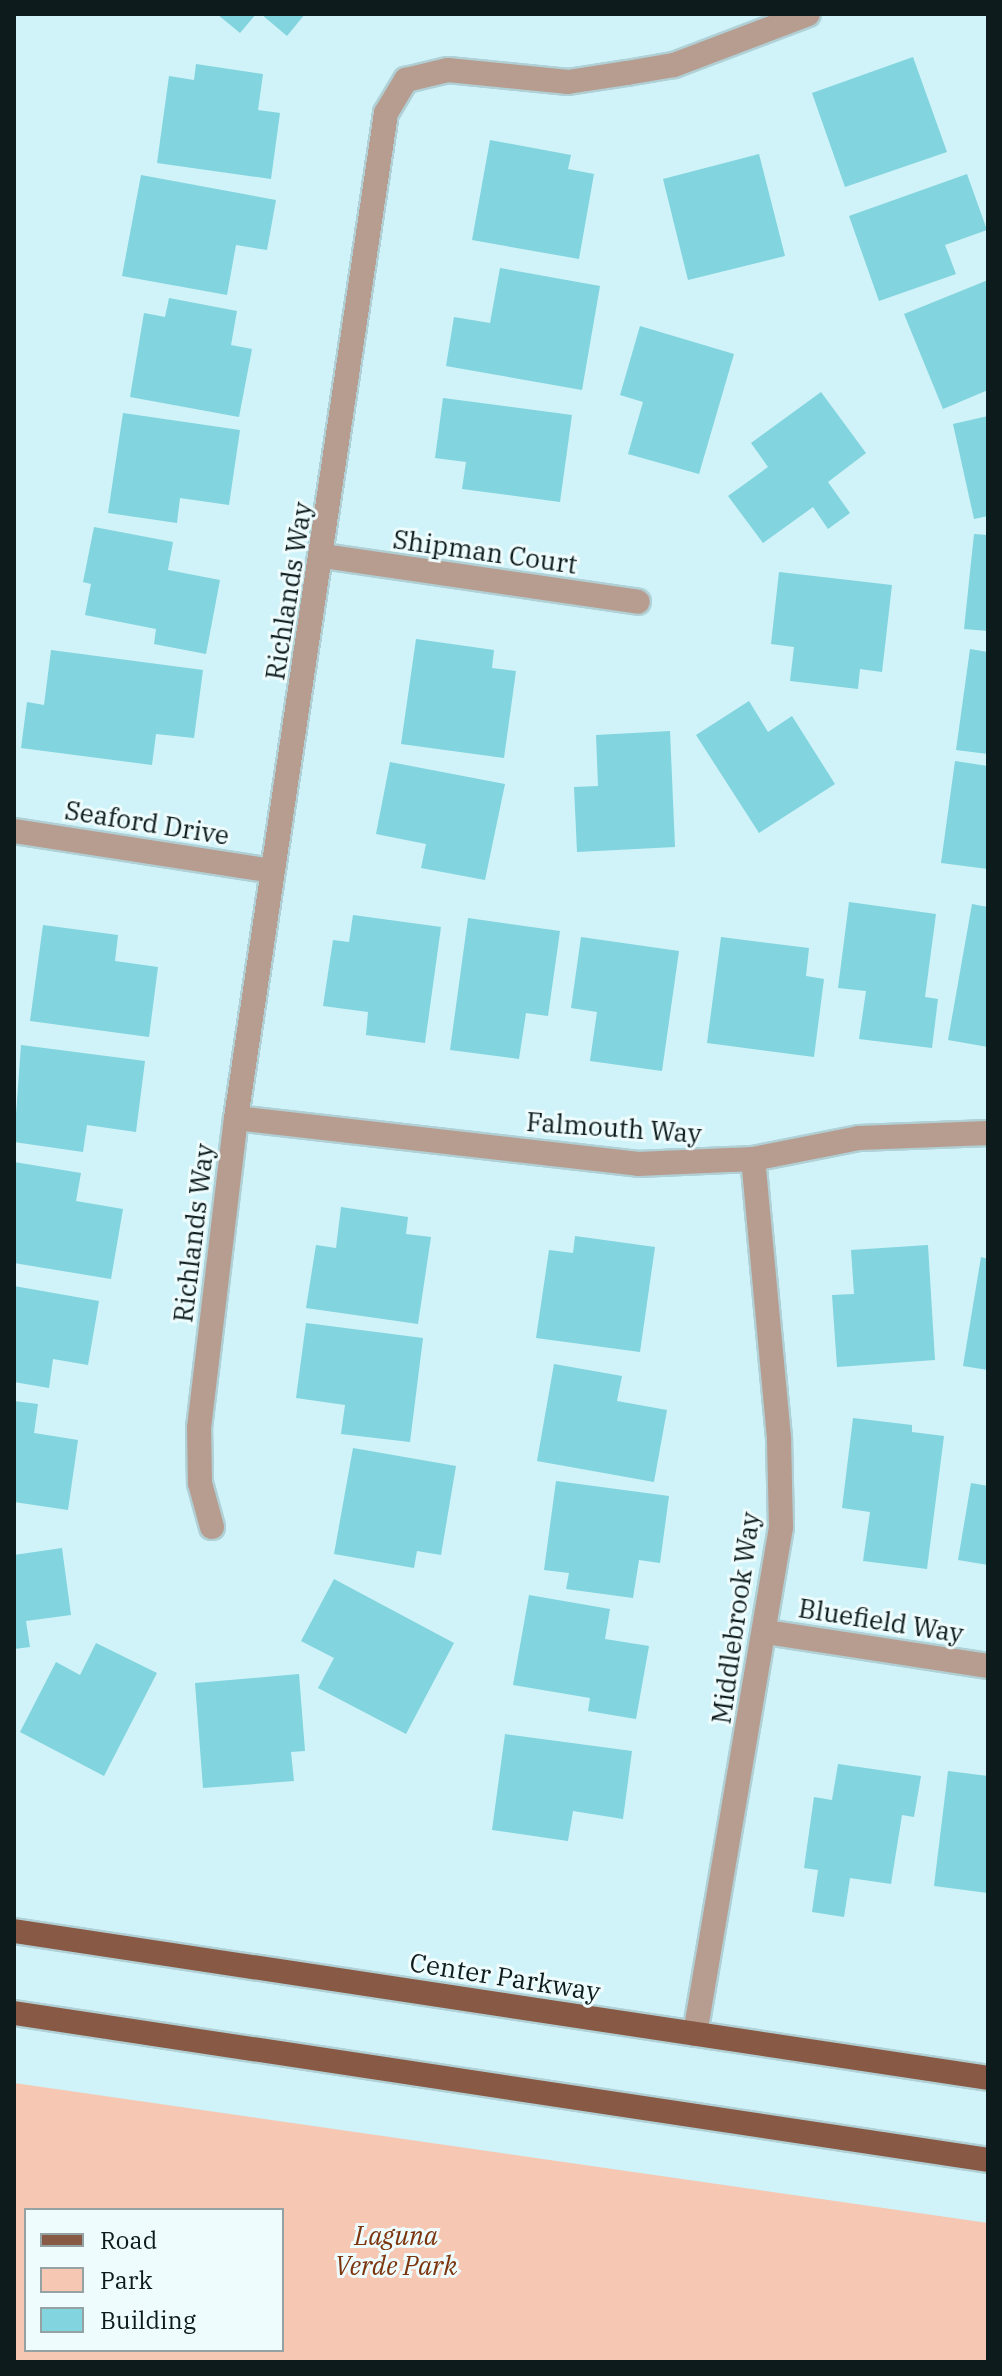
<!DOCTYPE html>
<style>
body{margin:0}
#map{position:relative;width:1002px;height:2376px;overflow:hidden;background:#cff3f8;font-family:"IBM Plex Serif",serif}
div>[style]{position:absolute}
.green>*{inset:0;background:#f6c7b3}
.building>*{inset:0;background:#82d4de}
.roads{filter:drop-shadow(2px 0 #b0d0d5) drop-shadow(-2px 0 #b0d0d5) drop-shadow(0 2px #b0d0d5) drop-shadow(0 -2px #b0d0d5)}
.minor>*{height:24px;margin:-12px;padding:0 12px;transform-origin:12px;border-radius:12px;background:#b79c90}
.major>*{height:24px;margin:-12px;padding:0 12px;transform-origin:12px;border-radius:12px;background:#885a45}
span{translate:-50% -50%;white-space:nowrap;text-align:center;line-height:1.15;-webkit-text-stroke:6px #eefcfe;paint-order:stroke}
.street-label{font-size:26px;color:#0d1b1c}
.park-label{font-size:26px;color:#7c340c;font-style:italic}
.frame{position:absolute;inset:0;border:16px solid #0d1b1c;pointer-events:none}
.legend{position:absolute;left:24px;top:2208px;width:260px;height:144px;box-sizing:border-box;background:#eefcfe;border:2px solid #94a2a4;margin:0;padding:10px 14px;list-style:none;font-size:24px;color:#0d1b1c}
.legend li{display:flex;align-items:center;gap:16px;height:40px}
.legend b{width:40px;border:2px solid #94a2a4}
</style>
<div id="map">
<div class="green">
<div style="clip-path:polygon(evenodd,14px 2083px,988px 2223px,988px 2362px,14px 2362px,14px 2083px,26px 2210px,282px 2210px,282px 2350px,26px 2350px,26px 2210px)"></div>
</div>
<div class="building">
<div style="clip-path:polygon(217px 14px,256px 14px,240px 33px)"></div>
<div style="clip-path:polygon(261px 14px,305px 14px,287px 36px)"></div>
<div style="clip-path:polygon(913px 57px,947px 152px,845px 187px,812px 93px)"></div>
<div style="clip-path:polygon(196px 64px,263px 74px,258px 110px,280px 113px,271px 179px,157px 163px,169px 76px,194px 80px)"></div>
<div style="clip-path:polygon(490px 140px,571px 155px,568px 169px,594px 174px,579px 259px,472px 240px)"></div>
<div style="clip-path:polygon(759px 154px,785px 256px,688px 280px,663px 179px)"></div>
<div style="clip-path:polygon(967px 174px,987px 230px,945px 245px,956px 274px,879px 301px,849px 216px)"></div>
<div style="clip-path:polygon(141px 175px,276px 200px,267px 250px,236px 245px,227px 295px,122px 276px)"></div>
<div style="clip-path:polygon(500px 268px,600px 286px,582px 390px,446px 366px,454px 317px,490px 323px)"></div>
<div style="clip-path:polygon(988px 280px,988px 390px,943px 409px,904px 314px)"></div>
<div style="clip-path:polygon(169px 298px,237px 311px,231px 345px,252px 349px,239px 417px,130px 397px,144px 313px,165px 317px)"></div>
<div style="clip-path:polygon(640px 326px,734px 354px,699px 474px,628px 454px,643px 402px,620px 395px)"></div>
<div style="clip-path:polygon(821px 392px,866px 453px,828px 482px,850px 513px,828px 529px,813px 507px,763px 543px,728px 496px,768px 467px,751px 443px)"></div>
<div style="clip-path:polygon(443px 398px,572px 415px,560px 502px,462px 489px,466px 462px,435px 458px)"></div>
<div style="clip-path:polygon(123px 413px,240px 430px,229px 505px,180px 498px,177px 523px,108px 513px)"></div>
<div style="clip-path:polygon(988px 416px,988px 516px,974px 519px,953px 424px)"></div>
<div style="clip-path:polygon(94px 527px,173px 542px,168px 570px,220px 580px,206px 654px,154px 644px,156px 629px,85px 615px,91px 584px,83px 582px)"></div>
<div style="clip-path:polygon(974px 534px,988px 535px,988px 631px,964px 629px)"></div>
<div style="clip-path:polygon(779px 572px,892px 585px,882px 672px,860px 669px,858px 689px,790px 681px,794px 647px,771px 644px)"></div>
<div style="clip-path:polygon(416px 639px,494px 650px,492px 668px,516px 671px,504px 758px,401px 744px)"></div>
<div style="clip-path:polygon(970px 649px,988px 652px,988px 754px,956px 750px)"></div>
<div style="clip-path:polygon(51px 650px,203px 670px,194px 738px,156px 734px,152px 765px,21px 748px,27px 702px,44px 705px)"></div>
<div style="clip-path:polygon(749px 701px,768px 732px,792px 716px,835px 784px,759px 833px,696px 735px)"></div>
<div style="clip-path:polygon(670px 731px,675px 847px,577px 852px,574px 787px,598px 786px,596px 735px)"></div>
<div style="clip-path:polygon(955px 761px,988px 766px,988px 869px,941px 863px)"></div>
<div style="clip-path:polygon(390px 762px,505px 784px,485px 880px,421px 868px,426px 844px,376px 834px)"></div>
<div style="clip-path:polygon(849px 902px,936px 914px,925px 997px,938px 999px,932px 1048px,859px 1039px,866px 991px,838px 988px)"></div>
<div style="clip-path:polygon(972px 904px,988px 907px,988px 1047px,948px 1040px)"></div>
<div style="clip-path:polygon(353px 915px,441px 927px,425px 1043px,366px 1035px,368px 1012px,323px 1006px,333px 940px,349px 942px)"></div>
<div style="clip-path:polygon(468px 918px,560px 931px,548px 1016px,526px 1013px,519px 1059px,450px 1050px)"></div>
<div style="clip-path:polygon(43px 925px,118px 935px,115px 961px,158px 967px,149px 1037px,30px 1021px)"></div>
<div style="clip-path:polygon(581px 937px,679px 951px,662px 1071px,590px 1061px,597px 1012px,571px 1008px)"></div>
<div style="clip-path:polygon(721px 937px,809px 948px,806px 976px,824px 979px,814px 1057px,707px 1043px)"></div>
<div style="clip-path:polygon(21px 1045px,145px 1061px,136px 1132px,87px 1125px,83px 1152px,14px 1142px)"></div>
<div style="clip-path:polygon(14px 1162px,81px 1173px,76px 1201px,123px 1209px,111px 1279px,14px 1263px)"></div>
<div style="clip-path:polygon(341px 1207px,408px 1217px,406px 1234px,431px 1237px,418px 1324px,306px 1308px,316px 1245px,336px 1248px)"></div>
<div style="clip-path:polygon(575px 1236px,655px 1247px,640px 1352px,536px 1338px,549px 1250px,573px 1253px)"></div>
<div style="clip-path:polygon(928px 1245px,935px 1360px,837px 1367px,832px 1295px,854px 1294px,851px 1250px)"></div>
<div style="clip-path:polygon(981px 1257px,988px 1259px,988px 1370px,963px 1366px)"></div>
<div style="clip-path:polygon(14px 1286px,99px 1301px,88px 1365px,53px 1359px,49px 1388px,14px 1382px)"></div>
<div style="clip-path:polygon(306px 1323px,423px 1338px,410px 1442px,341px 1434px,345px 1405px,296px 1398px)"></div>
<div style="clip-path:polygon(554px 1364px,622px 1376px,617px 1401px,667px 1410px,654px 1482px,537px 1461px)"></div>
<div style="clip-path:polygon(14px 1401px,38px 1404px,34px 1433px,78px 1440px,68px 1510px,14px 1502px)"></div>
<div style="clip-path:polygon(853px 1418px,912px 1425px,912px 1432px,944px 1436px,927px 1569px,863px 1561px,870px 1512px,842px 1508px)"></div>
<div style="clip-path:polygon(353px 1448px,456px 1466px,441px 1555px,417px 1551px,414px 1568px,334px 1554px)"></div>
<div style="clip-path:polygon(556px 1481px,669px 1496px,660px 1563px,639px 1560px,633px 1598px,566px 1589px,569px 1573px,544px 1570px)"></div>
<div style="clip-path:polygon(971px 1483px,988px 1486px,988px 1565px,958px 1560px)"></div>
<div style="clip-path:polygon(62px 1548px,71px 1615px,26px 1621px,30px 1647px,14px 1649px,14px 1555px)"></div>
<div style="clip-path:polygon(334px 1579px,454px 1643px,406px 1734px,318px 1688px,334px 1658px,301px 1641px)"></div>
<div style="clip-path:polygon(529px 1595px,610px 1609px,605px 1639px,649px 1646px,636px 1719px,588px 1711px,590px 1698px,513px 1685px)"></div>
<div style="clip-path:polygon(96px 1643px,157px 1673px,104px 1776px,20px 1732px,56px 1662px,80px 1675px)"></div>
<div style="clip-path:polygon(299px 1674px,305px 1751px,291px 1752px,294px 1781px,203px 1788px,195px 1683px)"></div>
<div style="clip-path:polygon(505px 1734px,632px 1751px,623px 1819px,573px 1811px,568px 1841px,492px 1830px)"></div>
<div style="clip-path:polygon(838px 1764px,921px 1776px,914px 1817px,902px 1815px,891px 1884px,850px 1878px,844px 1917px,812px 1912px,818px 1870px,804px 1868px,814px 1797px,832px 1800px)"></div>
<div style="clip-path:polygon(948px 1771px,988px 1776px,988px 1893px,934px 1886px)"></div>
</div>
<div class="roads">
<div class="minor">
<div style="left:324px;top:556px;width:317px;rotate:8.3deg"></div>
<div style="left:14px;top:831px;width:261px;rotate:8.8deg"></div>
<div style="left:236px;top:1118px;width:405px;rotate:6.5deg"></div>
<div style="left:638px;top:1164px;width:115px;rotate:-2.5deg"></div>
<div style="left:753px;top:1159px;width:108px;rotate:-11.2deg"></div>
<div style="left:859px;top:1138px;width:129px;rotate:-2.2deg"></div>
<div style="left:212px;top:1527px;width:46px;rotate:-105.3deg"></div>
<div style="left:200px;top:1483px;width:55px;rotate:-91deg"></div>
<div style="left:199px;top:1428px;width:312px;rotate:-83.2deg"></div>
<div style="left:236px;top:1118px;width:1016px;rotate:-81.51deg"></div>
<div style="left:386px;top:113px;width:39px;rotate:-59deg"></div>
<div style="left:406px;top:80px;width:43px;rotate:-13.4deg"></div>
<div style="left:448px;top:70px;width:121px;rotate:5.7deg"></div>
<div style="left:568px;top:82px;width:60px;rotate:-8.7deg"></div>
<div style="left:627px;top:73px;width:48px;rotate:-9.7deg"></div>
<div style="left:674px;top:65px;width:143px;rotate:-20.8deg"></div>
<div style="left:766px;top:1632px;width:225px;rotate:8.7deg"></div>
<div style="left:695px;top:2034px;width:514px;rotate:-80.37deg"></div>
<div style="left:781px;top:1527px;width:89px;rotate:-91.3deg"></div>
<div style="left:779px;top:1438px;width:280px;rotate:-95.3deg"></div>
</div>
<div class="major">
<div style="left:14px;top:1931px;width:985px;rotate:8.58deg"></div>
<div style="left:14px;top:2013px;width:985px;rotate:8.58deg"></div>
</div>
</div>
<div class="street-label">
<span style="left:485px;top:552px;rotate:8deg">Shipman Court</span>
<span style="left:289px;top:591px;rotate:-81deg">Richlands Way</span>
<span style="left:147px;top:823px;rotate:9deg">Seaford Drive</span>
<span style="left:614px;top:1128px;rotate:4deg">Falmouth Way</span>
<span style="left:194px;top:1233px;rotate:-83deg">Richlands Way</span>
<span style="left:736px;top:1618px;rotate:-82deg">Middlebrook Way</span>
<span style="left:881px;top:1621px;rotate:9deg">Bluefield Way</span>
<span style="left:505px;top:1977px;rotate:9deg">Center Parkway</span>
</div>
<div class="park-label">
<span style="left:396px;top:2251px">Laguna<br>Verde Park</span>
</div>
<div class="frame"></div>
<ul class="legend">
<li><b style="height:10px;background:#885a45"></b>Road</li>
<li><b style="height:22px;background:#f6c7b3"></b>Park</li>
<li><b style="height:22px;background:#82d4de"></b>Building</li>
</ul>
</div>
